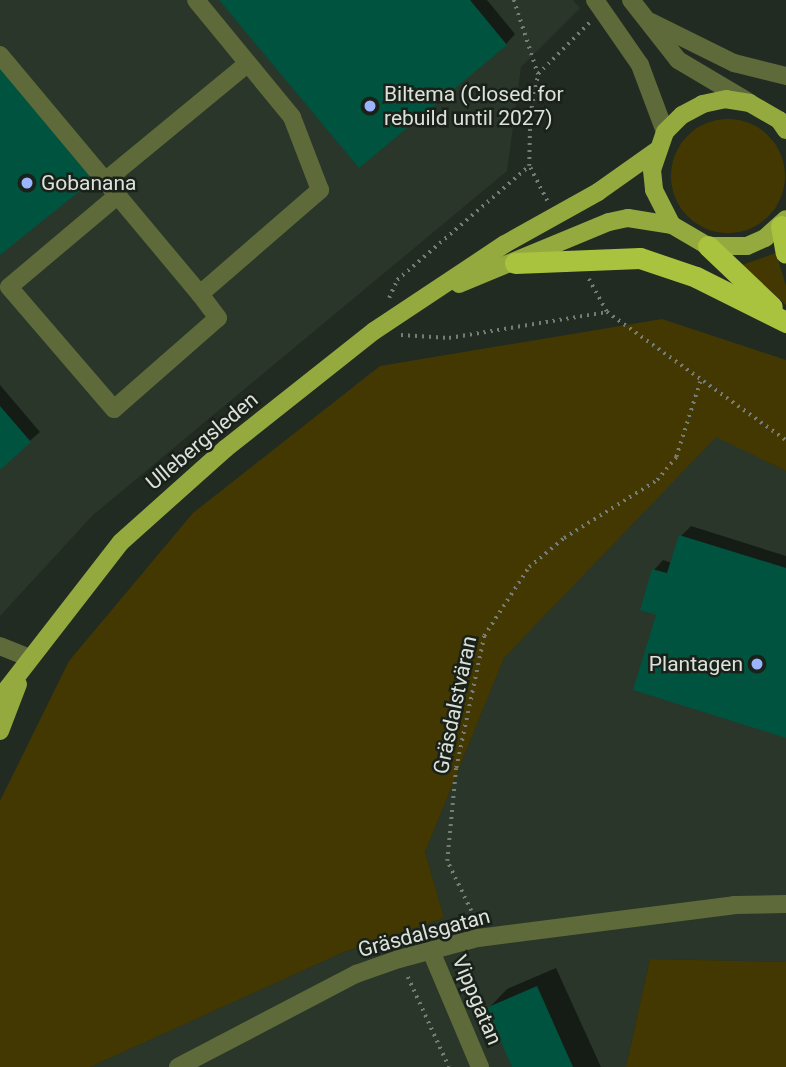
<!DOCTYPE html>
<meta charset="utf-8">
<style>
body{margin:0}
#map{position:relative;width:786px;height:1067px;overflow:hidden;background:#222b22;font-family:Roboto,sans-serif}
div>[style]{position:absolute}
.built>*{inset:0;background:#293629}
.green>*{inset:0;background:#443802}
.round{border-radius:50%}
.shadow>*{inset:0;background:#0007}
.building>*{inset:0;background:#00533f}
.path>*{height:3.5px;margin-top:-1.75px;transform-origin:0;background:repeating-linear-gradient(90deg,#767d76 0 2px,transparent 0 7px)}
.minor>*{height:18px;margin:-9px;padding:0 9px;transform-origin:9px;border-radius:9px;background:#5e6a39}
.major>*{height:18px;margin:-9px;padding:0 9px;transform-origin:9px;border-radius:9px;background:#94aa3f}
.highway>*{height:21px;margin:-10.5px;padding:0 10.5px;transform-origin:10.5px;border-radius:10.5px;background:#a9c33e}
.dots>*{width:19px;height:19px;translate:-50% -50%;box-sizing:border-box;border:4px solid #192119;border-radius:50%}
span{translate:-50% -50%;white-space:nowrap;text-align:center;line-height:1.15;-webkit-text-stroke:5px #192119;paint-order:stroke}
.poi-label{font-size:21px;color:#dce1dc}
.left{translate:0 -50%;text-align:left}
.right{translate:-100% -50%;text-align:right}
.street-label{font-size:21px;color:#dce1dc}
</style>
<div id="map">
<div class="built">
<div style="clip-path:polygon(0 0,573px 0,580px 8px,521px 67px,507px 171px,93px 515px,0 616px)"></div>
<div style="clip-path:polygon(716px 436px,786px 471px,786px 962px,650px 959px,626px 1067px,90px 1067px,344px 952px,444px 918px,425px 852px,504px 658px)"></div>
</div>
<div class="green">
<div class="round" style="left:671px;top:119px;width:114px;height:114px"></div>
<div style="clip-path:polygon(776px 253px,786px 286px,786px 305px,742px 265px)"></div>
<div style="clip-path:polygon(662px 319px,786px 360px,786px 471px,716px 437px,504px 658px,425px 852px,444px 918px,344px 952px,90px 1067px,0 1067px,0 801px,69px 661px,193px 513px,380px 366px)"></div>
<div style="clip-path:polygon(650px 959px,786px 962px,786px 1067px,626px 1067px)"></div>
</div>
<div class="shadow">
<div style="clip-path:polygon(222px 0,487px 0,515px 34px,506px 44px)"></div>
<div style="clip-path:polygon(0 385px,40px 432px,0 467px)"></div>
<div style="clip-path:polygon(691px 526px,786px 556px,786px 736px,658px 614px,654px 570px,663px 560px,672px 563px,681px 536px)"></div>
<div style="clip-path:polygon(556px 968px,601px 1067px,514px 1067px,488px 1009px,507px 989px)"></div>
</div>
<div class="building">
<div style="clip-path:polygon(219px 0,470px 0,507px 45px,359px 168px)"></div>
<div style="clip-path:polygon(0 63px,96px 178px,0 255px)"></div>
<div style="clip-path:polygon(0 406px,31px 442px,0 470px)"></div>
<div style="clip-path:polygon(679px 535px,786px 568px,786px 738px,633px 690px,656px 615px,640px 610px,652px 569px,667px 573px)"></div>
<div style="clip-path:polygon(537px 986px,573px 1067px,512px 1067px,486px 1008px)"></div>
</div>
<div class="path">
<div style="left:514px;top:0;width:78px;rotate:72deg"></div>
<div style="left:547px;top:201px;width:39px;rotate:-117deg"></div>
<div style="left:529px;top:166px;width:51px;rotate:-88.9deg"></div>
<div style="left:530px;top:115px;width:42px;rotate:-79deg"></div>
<div style="left:538px;top:74px;width:74px;rotate:-45deg"></div>
<div style="left:589px;top:279px;width:38px;rotate:61deg"></div>
<div style="left:607px;top:312px;width:220px;rotate:35.6deg"></div>
<div style="left:389px;top:298px;width:20px;rotate:-66deg"></div>
<div style="left:397px;top:280px;width:174px;rotate:-40.8deg"></div>
<div style="left:401px;top:335px;width:48px;rotate:3.6deg"></div>
<div style="left:449px;top:338px;width:160px;rotate:-9.3deg"></div>
<div style="left:471px;top:911px;width:55px;rotate:-115.6deg"></div>
<div style="left:447px;top:861px;width:93px;rotate:-84.5deg"></div>
<div style="left:456px;top:768px;width:135px;rotate:-78deg"></div>
<div style="left:484px;top:636px;width:82px;rotate:-56.9deg"></div>
<div style="left:529px;top:567px;width:45px;rotate:-39.6deg"></div>
<div style="left:564px;top:538px;width:110px;rotate:-31.9deg"></div>
<div style="left:657px;top:480px;width:30px;rotate:-50deg"></div>
<div style="left:676px;top:457px;width:79px;rotate:-72.3deg"></div>
<div style="left:408px;top:977px;width:99px;rotate:65.5deg"></div>
</div>
<div class="minor">
<div style="left:595px;top:0;width:79px;rotate:55.3deg"></div>
<div style="left:640px;top:65px;width:72px;rotate:69.5deg"></div>
<div style="left:631px;top:0;width:76px;rotate:51.9deg"></div>
<div style="left:678px;top:60px;width:80px;rotate:30.7deg"></div>
<div style="left:651px;top:22px;width:93px;rotate:26.3deg"></div>
<div style="left:734px;top:63px;width:54px;rotate:14deg"></div>
<div style="left:0;top:55px;width:312px;rotate:50.1deg"></div>
<div style="left:105px;top:181px;width:184px;rotate:-39.5deg"></div>
<div style="left:117px;top:196px;width:141px;rotate:139.9deg"></div>
<div style="left:9px;top:287px;width:161px;rotate:49.3deg"></div>
<div style="left:114px;top:409px;width:138px;rotate:-41.2deg"></div>
<div style="left:218px;top:318px;width:30px;rotate:-127deg"></div>
<div style="left:200px;top:294px;width:159px;rotate:-40.9deg"></div>
<div style="left:320px;top:190px;width:78px;rotate:-111deg"></div>
<div style="left:292px;top:117px;width:151px;rotate:-129.4deg"></div>
<div style="left:0;top:646px;width:29px;rotate:22deg"></div>
<div style="left:431px;top:951px;width:126px;rotate:67.1deg"></div>
<div style="left:178px;top:1067px;width:201px;rotate:-27.6deg"></div>
<div style="left:356px;top:974px;width:46px;rotate:-19.2deg"></div>
<div style="left:399px;top:959px;width:82px;rotate:-14.9deg"></div>
<div style="left:478px;top:938px;width:258px;rotate:-7.3deg"></div>
<div style="left:734px;top:905px;width:52px;rotate:-1.1deg"></div>
</div>
<div class="major">
<div style="left:786px;top:130px;width:12px;rotate:-125deg"></div>
<div style="left:779px;top:120px;width:34px;rotate:-150deg"></div>
<div style="left:750px;top:103px;width:24px;rotate:-171deg"></div>
<div style="left:726px;top:99px;width:24px;rotate:168deg"></div>
<div style="left:703px;top:104px;width:24px;rotate:152deg"></div>
<div style="left:682px;top:115px;width:24px;rotate:135deg"></div>
<div style="left:665px;top:132px;width:40px;rotate:108.9deg"></div>
<div style="left:652px;top:170px;width:20px;rotate:84deg"></div>
<div style="left:654px;top:190px;width:39px;rotate:63deg"></div>
<div style="left:672px;top:225px;width:42px;rotate:30.3deg"></div>
<div style="left:708px;top:246px;width:39px"></div>
<div style="left:747px;top:246px;width:20px;rotate:-24deg"></div>
<div style="left:765px;top:238px;width:28px;rotate:-42deg"></div>
<div style="left:459px;top:284px;width:162px;rotate:-22.5deg"></div>
<div style="left:609px;top:222px;width:19px;rotate:-12deg"></div>
<div style="left:628px;top:218px;width:45px;rotate:9deg"></div>
<div style="left:0;top:698px;width:197px;rotate:-52.2deg"></div>
<div style="left:121px;top:542px;width:140px;rotate:-41.8deg"></div>
<div style="left:225px;top:449px;width:190px;rotate:-38.4deg"></div>
<div style="left:374px;top:331px;width:157px;rotate:-33.6deg"></div>
<div style="left:505px;top:244px;width:107px;rotate:-29.2deg"></div>
<div style="left:598px;top:192px;width:71px;rotate:-35.3deg"></div>
<div style="left:0;top:731px;width:50px;rotate:-69deg"></div>
</div>
<div class="highway">
<div style="left:781px;top:226px;width:27px;rotate:80deg"></div>
<div style="left:708px;top:246px;width:88px;rotate:43.6deg"></div>
<div style="left:515px;top:263px;width:125px;rotate:-2.3deg"></div>
<div style="left:640px;top:258px;width:59px;rotate:18.7deg"></div>
<div style="left:696px;top:277px;width:101px;rotate:26.6deg"></div>
</div>
<div class="dots">
<div style="left:370px;top:106px;background:#9ab5fd"></div>
<div style="left:27px;top:183px;background:#9ab5fd"></div>
<div style="left:757px;top:664px;background:#9ab5fd"></div>
</div>
<div class="poi-label">
<span class="left" style="left:384px;top:106px">Biltema (Closed for<br>rebuild until 2027)</span>
<span class="left" style="left:41px;top:183px">Gobanana</span>
<span class="right" style="left:743px;top:664px">Plantagen</span>
</div>
<div class="street-label">
<span style="left:202px;top:441px;rotate:-40deg">Ullebergsleden</span>
<span style="left:455px;top:705px;rotate:-78deg">Gräsdalstväran</span>
<span style="left:424px;top:933px;rotate:-15deg">Gräsdalsgatan</span>
<span style="left:477px;top:1000px;rotate:67deg">Vippgatan</span>
</div>
</div>
